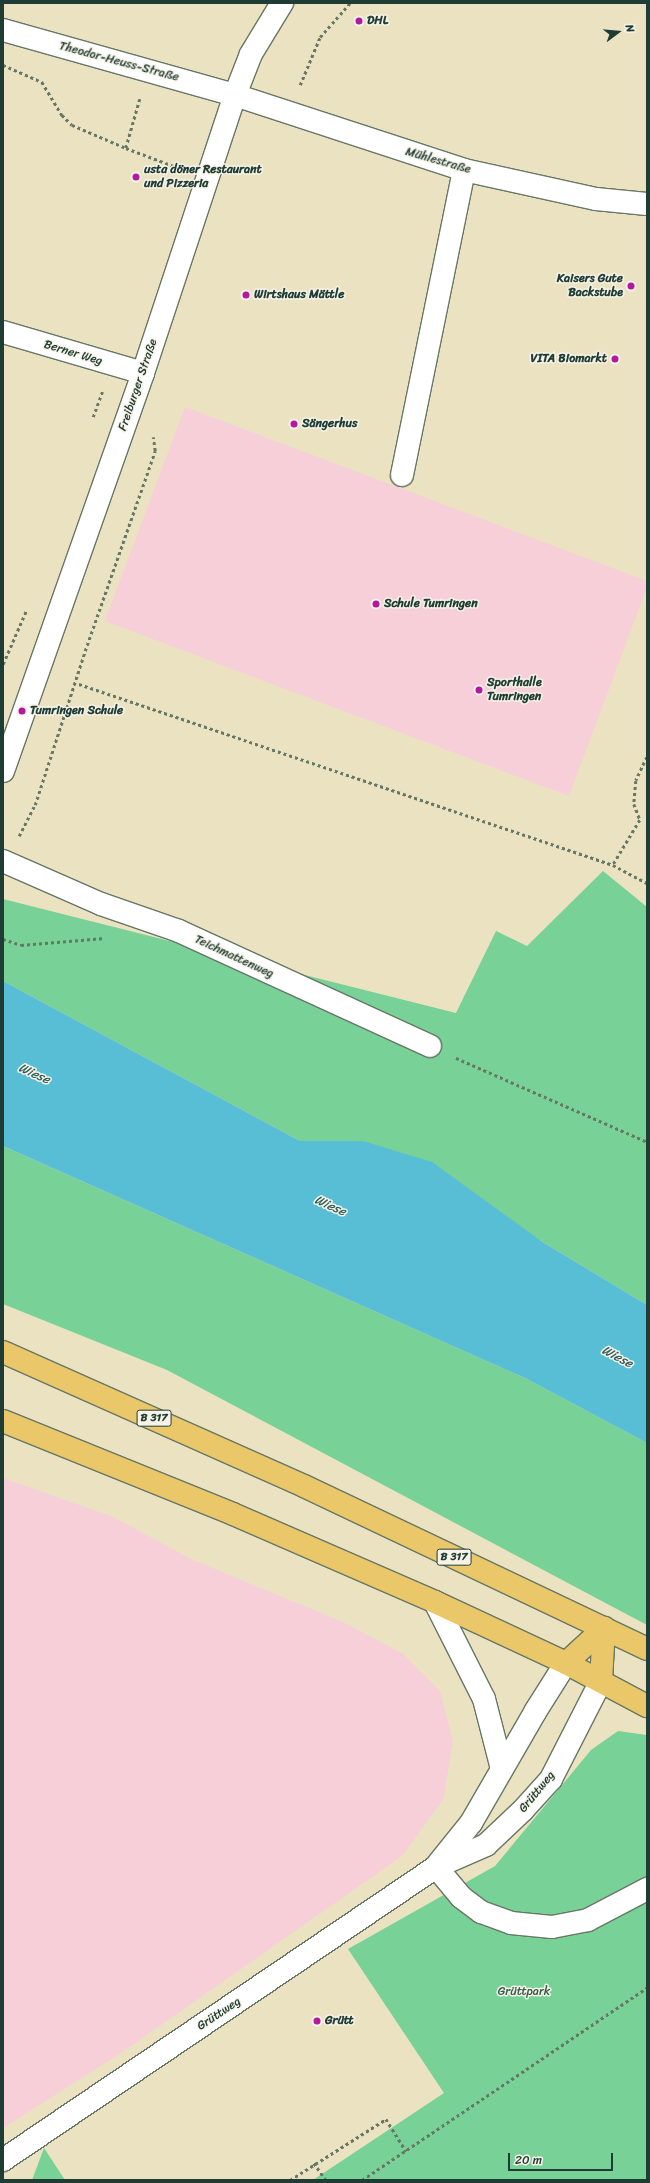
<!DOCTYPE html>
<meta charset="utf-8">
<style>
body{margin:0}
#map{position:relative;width:650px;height:2183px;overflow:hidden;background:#ebe2c1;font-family:Sriracha,sans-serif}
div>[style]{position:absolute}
.built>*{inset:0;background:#f6cfd8}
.green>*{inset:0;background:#78d197}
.water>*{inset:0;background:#58bed6}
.path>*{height:2.5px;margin-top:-1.25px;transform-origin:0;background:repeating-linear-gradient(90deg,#667765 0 3px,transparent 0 6px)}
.roads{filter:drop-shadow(1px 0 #667765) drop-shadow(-1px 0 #667765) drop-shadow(0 1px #667765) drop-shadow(0 -1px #667765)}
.minor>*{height:22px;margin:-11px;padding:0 11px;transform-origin:11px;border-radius:11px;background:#fff}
.major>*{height:22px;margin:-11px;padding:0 11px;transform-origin:11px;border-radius:11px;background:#eac769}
.dots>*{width:11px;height:11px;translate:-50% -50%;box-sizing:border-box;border:2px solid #f7f3e8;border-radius:50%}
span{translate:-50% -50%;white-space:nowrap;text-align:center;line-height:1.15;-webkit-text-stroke:3px #f7f3e8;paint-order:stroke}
.shield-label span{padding:1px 3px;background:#f7f3e8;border:1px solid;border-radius:3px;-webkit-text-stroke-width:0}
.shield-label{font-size:11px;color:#1f3d34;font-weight:700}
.poi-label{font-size:12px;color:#1f3d34;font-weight:700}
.left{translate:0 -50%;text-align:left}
.right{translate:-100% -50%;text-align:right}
.street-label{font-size:12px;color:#1f3d34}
.park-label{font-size:12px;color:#315b48}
.water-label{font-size:13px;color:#2d5d5c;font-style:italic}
.frame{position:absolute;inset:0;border:4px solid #1f3d34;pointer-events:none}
.north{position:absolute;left:598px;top:12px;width:40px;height:40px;-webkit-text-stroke:3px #f7f3e8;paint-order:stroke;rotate:74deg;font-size:11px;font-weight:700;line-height:16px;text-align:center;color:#1f3d34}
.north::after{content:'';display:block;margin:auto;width:14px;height:18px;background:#1f3d34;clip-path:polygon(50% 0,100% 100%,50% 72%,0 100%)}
.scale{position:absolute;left:508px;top:2153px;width:105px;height:18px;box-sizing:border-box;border:2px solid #1f3d34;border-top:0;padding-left:5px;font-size:12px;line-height:14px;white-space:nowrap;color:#1f3d34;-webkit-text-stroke:3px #f7f3e8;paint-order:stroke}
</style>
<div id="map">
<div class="built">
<div style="clip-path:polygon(185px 407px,647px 581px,647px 587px,569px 796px,105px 621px)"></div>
<div style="clip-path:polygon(3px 1478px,113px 1517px,193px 1560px,343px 1622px,403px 1654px,440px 1691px,453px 1741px,443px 1800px,402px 1856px,124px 2051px,3px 2128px)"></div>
</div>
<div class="green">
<div style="clip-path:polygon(603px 871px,647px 907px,647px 1305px,541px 1241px,363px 1141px,300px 1141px,3px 981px,3px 899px,456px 1013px,496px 931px,527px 946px)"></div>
<div style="clip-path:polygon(3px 1146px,527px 1379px,647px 1443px,647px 1625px,167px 1370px,3px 1304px)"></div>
<div style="clip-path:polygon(618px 1731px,647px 1735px,647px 2180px,313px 2180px,444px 2093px,348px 1949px,495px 1866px,591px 1750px)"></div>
<div style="clip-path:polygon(44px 2148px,65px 2180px,32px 2180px)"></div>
</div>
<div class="water">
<div style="clip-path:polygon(3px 981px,300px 1141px,363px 1141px,432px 1162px,541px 1241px,647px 1305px,647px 1443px,527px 1379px,3px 1146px)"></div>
</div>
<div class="path">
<div style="left:3px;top:65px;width:43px;rotate:23.6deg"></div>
<div style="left:42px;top:82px;width:39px;rotate:59deg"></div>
<div style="left:62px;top:115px;width:14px;rotate:45deg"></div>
<div style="left:72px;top:125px;width:59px;rotate:23.1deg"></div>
<div style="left:300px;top:85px;width:52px;rotate:-67.4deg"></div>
<div style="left:320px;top:37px;width:45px;rotate:-48.6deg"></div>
<div style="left:140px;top:99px;width:51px;rotate:105.9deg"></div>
<div style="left:126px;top:148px;width:57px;rotate:20.7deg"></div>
<div style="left:93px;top:417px;width:27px;rotate:-70deg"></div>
<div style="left:3px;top:664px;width:58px;rotate:-66.5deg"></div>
<div style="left:79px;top:684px;width:564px;rotate:18.72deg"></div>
<div style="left:647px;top:757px;width:26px;rotate:115deg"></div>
<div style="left:636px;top:781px;width:23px;rotate:95deg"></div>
<div style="left:634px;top:804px;width:17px;rotate:69deg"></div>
<div style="left:640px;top:820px;width:52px;rotate:121deg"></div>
<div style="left:613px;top:865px;width:38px;rotate:28deg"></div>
<div style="left:19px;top:836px;width:35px;rotate:-63deg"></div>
<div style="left:35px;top:805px;width:162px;rotate:-72deg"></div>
<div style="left:85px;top:651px;width:212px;rotate:-70.7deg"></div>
<div style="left:155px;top:451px;width:14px;rotate:-98deg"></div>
<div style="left:3px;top:939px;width:19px;rotate:18deg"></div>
<div style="left:21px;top:945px;width:84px;rotate:-4.8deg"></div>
<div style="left:456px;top:1058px;width:209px;rotate:23.7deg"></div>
<div style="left:314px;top:2163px;width:21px;rotate:55deg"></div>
<div style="left:290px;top:2180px;width:114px;rotate:-32.4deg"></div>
<div style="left:386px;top:2119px;width:38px;rotate:58deg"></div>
<div style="left:362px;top:2180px;width:344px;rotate:-34deg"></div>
</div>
<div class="roads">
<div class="minor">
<div style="left:3px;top:30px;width:241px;rotate:15.7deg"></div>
<div style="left:235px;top:95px;width:241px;rotate:18.1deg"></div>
<div style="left:464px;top:170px;width:135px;rotate:12.4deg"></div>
<div style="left:596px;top:199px;width:51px;rotate:5.6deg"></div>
<div style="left:3px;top:332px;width:146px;rotate:16.3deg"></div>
<div style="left:402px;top:475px;width:311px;rotate:-78.5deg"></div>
<div style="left:3px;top:771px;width:422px;rotate:-70.6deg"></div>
<div style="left:143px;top:373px;width:293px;rotate:-71.7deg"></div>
<div style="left:235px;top:95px;width:44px;rotate:-68.7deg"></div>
<div style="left:251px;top:54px;width:60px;rotate:-58.7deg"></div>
<div style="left:3px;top:861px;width:107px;rotate:23.7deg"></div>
<div style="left:101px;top:904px;width:83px;rotate:19.1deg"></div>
<div style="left:179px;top:931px;width:276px;rotate:24.6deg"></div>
<div style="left:435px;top:1602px;width:109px;rotate:63.2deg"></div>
<div style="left:484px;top:1699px;width:72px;rotate:75.6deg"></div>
<div style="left:438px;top:1864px;width:53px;rotate:-51.2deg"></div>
<div style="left:471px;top:1823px;width:128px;rotate:-60deg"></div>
<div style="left:535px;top:1712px;width:58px;rotate:-57.7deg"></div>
<div style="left:436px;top:1867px;width:39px;rotate:50deg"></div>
<div style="left:461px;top:1897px;width:25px;rotate:37deg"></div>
<div style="left:481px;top:1912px;width:32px;rotate:20deg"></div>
<div style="left:511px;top:1923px;width:41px;rotate:5.6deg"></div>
<div style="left:552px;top:1927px;width:37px;rotate:-11deg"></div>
<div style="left:588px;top:1920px;width:67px;rotate:-27.7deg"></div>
<div style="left:3px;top:2160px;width:523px;rotate:-34.09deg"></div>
<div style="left:436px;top:1867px;width:55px;rotate:-23.7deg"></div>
<div style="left:486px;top:1845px;width:51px;rotate:-43.4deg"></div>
<div style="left:523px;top:1810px;width:42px;rotate:-47.9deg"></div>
<div style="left:551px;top:1779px;width:110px;rotate:-63deg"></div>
</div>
<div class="major">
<div style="left:3px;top:1352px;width:329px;rotate:24deg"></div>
<div style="left:304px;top:1486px;width:380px;rotate:25.4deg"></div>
<div style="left:3px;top:1421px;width:248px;rotate:22deg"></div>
<div style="left:233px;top:1514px;width:220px;rotate:23.5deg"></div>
<div style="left:435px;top:1602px;width:145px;rotate:25deg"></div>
<div style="left:566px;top:1663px;width:92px;rotate:28deg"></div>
<div style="left:566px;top:1663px;width:52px;rotate:-42.6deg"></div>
<div style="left:601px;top:1681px;width:53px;rotate:-86.8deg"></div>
</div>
</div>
<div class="dots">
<div style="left:359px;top:21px;background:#b5179e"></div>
<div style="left:136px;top:177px;background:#b5179e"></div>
<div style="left:631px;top:286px;background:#b5179e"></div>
<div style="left:246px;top:295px;background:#b5179e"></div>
<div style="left:615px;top:359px;background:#b5179e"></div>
<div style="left:294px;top:424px;background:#b5179e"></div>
<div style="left:376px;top:604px;background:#b5179e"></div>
<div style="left:479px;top:690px;background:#b5179e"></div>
<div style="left:22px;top:711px;background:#b5179e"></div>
<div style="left:317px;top:2021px;background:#b5179e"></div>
</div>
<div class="shield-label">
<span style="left:154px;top:1418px">B 317</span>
<span style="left:454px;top:1557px">B 317</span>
</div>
<div class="poi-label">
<span class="left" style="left:367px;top:21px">DHL</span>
<span class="left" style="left:144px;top:177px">usta döner Restaurant<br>und Pizzeria</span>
<span class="right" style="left:623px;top:286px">Kaisers Gute<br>Backstube</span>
<span class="left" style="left:254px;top:295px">Wirtshaus Mättle</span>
<span class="right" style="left:607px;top:359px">VITA Biomarkt</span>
<span class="left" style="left:302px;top:424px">Sängerhus</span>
<span class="left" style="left:384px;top:604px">Schule Tumringen</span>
<span class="left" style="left:487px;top:690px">Sporthalle<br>Tumringen</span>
<span class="left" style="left:30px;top:711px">Tumringen Schule</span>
<span class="left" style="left:325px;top:2021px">Grütt</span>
</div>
<div class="street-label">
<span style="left:119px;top:62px;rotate:15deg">Theodor-Heuss-Straße</span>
<span style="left:438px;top:161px;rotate:16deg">Mühlestraße</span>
<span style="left:73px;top:353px;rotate:17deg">Berner Weg</span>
<span style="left:138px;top:385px;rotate:-71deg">Freiburger Straße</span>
<span style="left:234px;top:957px;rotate:25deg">Teichmattenweg</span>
<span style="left:537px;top:1792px;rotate:-51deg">Grüttweg</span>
<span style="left:219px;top:2014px;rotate:-34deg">Grüttweg</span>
</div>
<div class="park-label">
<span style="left:524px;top:1992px">Grüttpark</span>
</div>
<div class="water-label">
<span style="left:34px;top:1074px;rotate:24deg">Wiese</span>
<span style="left:330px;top:1206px;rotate:24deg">Wiese</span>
<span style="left:617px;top:1357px;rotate:28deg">Wiese</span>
</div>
<div class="frame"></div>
<div class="north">N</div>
<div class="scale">20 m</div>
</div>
